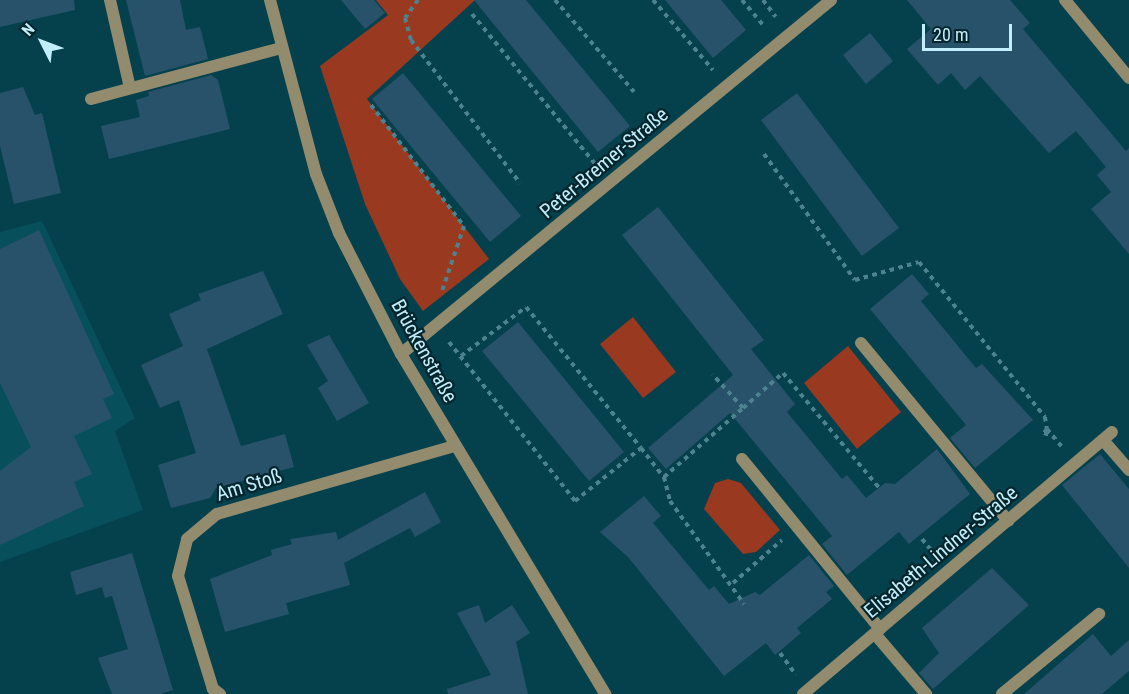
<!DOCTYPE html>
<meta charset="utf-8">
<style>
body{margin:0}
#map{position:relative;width:1129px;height:694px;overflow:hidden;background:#04414d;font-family:"Roboto Condensed",sans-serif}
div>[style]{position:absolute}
.built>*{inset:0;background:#084f5c}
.green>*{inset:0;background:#993920}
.building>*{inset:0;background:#27526a}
.path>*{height:4px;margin-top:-2px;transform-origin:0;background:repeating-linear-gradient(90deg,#4c838f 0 4.5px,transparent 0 9px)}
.lane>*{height:12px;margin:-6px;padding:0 6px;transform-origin:6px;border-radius:6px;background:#938b6d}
.street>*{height:12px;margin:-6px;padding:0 6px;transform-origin:6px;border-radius:6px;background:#938b6d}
span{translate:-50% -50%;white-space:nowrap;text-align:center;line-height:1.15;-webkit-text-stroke:4.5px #04252c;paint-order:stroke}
.street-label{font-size:20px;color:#c1eefa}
.north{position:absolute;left:12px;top:12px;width:60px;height:60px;-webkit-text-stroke:4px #04252c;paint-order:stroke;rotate:312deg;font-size:16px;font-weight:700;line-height:24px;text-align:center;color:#c1eefa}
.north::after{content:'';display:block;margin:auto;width:21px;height:27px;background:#c1eefa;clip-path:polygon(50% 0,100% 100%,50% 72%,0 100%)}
.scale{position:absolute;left:922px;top:24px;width:90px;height:27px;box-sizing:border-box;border:3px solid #c1eefa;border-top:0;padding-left:8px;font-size:18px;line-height:21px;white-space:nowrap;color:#c1eefa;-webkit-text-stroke:4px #04252c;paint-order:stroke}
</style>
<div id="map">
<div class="built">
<div style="clip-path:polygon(42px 221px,135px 418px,115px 431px,143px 510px,0 562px,0 232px)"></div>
</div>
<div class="green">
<div style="clip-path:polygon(376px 0,475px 0,367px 99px,489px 259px,423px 311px,400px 279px,365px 204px,320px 66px,388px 15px)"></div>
<div style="clip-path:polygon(633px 317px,676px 372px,643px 398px,600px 344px)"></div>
<div style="clip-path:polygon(848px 346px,901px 412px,857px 449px,804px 383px)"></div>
<div style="clip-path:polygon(728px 479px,741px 483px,780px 530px,756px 552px,743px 554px,704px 509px,715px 483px)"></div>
</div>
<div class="building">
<div style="clip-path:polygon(0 0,74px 0,75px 10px,0 27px)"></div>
<div style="clip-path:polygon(126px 0,180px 0,186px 30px,200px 27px,208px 59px,145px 76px)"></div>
<div style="clip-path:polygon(341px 0,374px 0,385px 13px,365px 29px)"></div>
<div style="clip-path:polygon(474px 0,526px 0,630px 126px,598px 152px)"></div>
<div style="clip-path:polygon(665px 0,721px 0,746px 30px,713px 58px)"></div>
<div style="clip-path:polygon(907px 0,1010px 0,1030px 23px,1023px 29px,1126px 151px,1129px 148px,1129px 254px,1091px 209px,1111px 192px,1097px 175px,1106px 167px,1076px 131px,1049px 153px,980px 76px,965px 90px,951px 73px,938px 85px,907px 49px,931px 29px)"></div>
<div style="clip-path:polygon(870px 33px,893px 61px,866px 84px,843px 55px)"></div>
<div style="clip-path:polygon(403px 73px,521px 216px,490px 242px,372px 99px)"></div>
<div style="clip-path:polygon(211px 75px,218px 80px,230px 129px,109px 159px,101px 126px,140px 117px,136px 100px,149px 96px,148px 92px)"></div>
<div style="clip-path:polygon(23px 87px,35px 115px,42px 113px,61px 193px,14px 204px,0 146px,0 93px)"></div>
<div style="clip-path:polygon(797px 93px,899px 228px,862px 256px,761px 120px)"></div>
<div style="clip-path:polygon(658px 207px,764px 340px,751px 349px,795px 404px,787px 412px,842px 479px,847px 475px,866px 498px,885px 483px,895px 484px,937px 449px,970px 494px,909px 544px,899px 532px,847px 575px,822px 544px,832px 536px,730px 413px,666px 469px,648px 448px,733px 375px,622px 235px)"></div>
<div style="clip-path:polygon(39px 230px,114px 394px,103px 399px,112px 418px,74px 436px,92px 474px,74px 482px,84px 506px,0 545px,0 471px,31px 447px,0 383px,0 249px)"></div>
<div style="clip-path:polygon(263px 271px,283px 314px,207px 349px,241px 446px,285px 434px,294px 467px,216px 488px,210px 498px,171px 508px,158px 465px,196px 453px,179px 400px,160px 408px,141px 365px,183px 346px,169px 314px,201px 300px,198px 294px)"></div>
<div style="clip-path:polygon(912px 274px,929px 294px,921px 301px,976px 368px,982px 364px,1033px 420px,975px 468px,950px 438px,966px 425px,870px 309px)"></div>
<div style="clip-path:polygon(518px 322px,624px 452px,589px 481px,482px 351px)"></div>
<div style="clip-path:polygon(329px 335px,369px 403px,337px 421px,318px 388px,328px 381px,307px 345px)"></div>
<div style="clip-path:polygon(1100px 454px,1129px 489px,1129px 568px,1062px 485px)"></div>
<div style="clip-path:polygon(425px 492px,441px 522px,415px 537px,410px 528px,344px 563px,350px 585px,286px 603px,289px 614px,225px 632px,210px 579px,272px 555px,271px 550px,292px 544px,290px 539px,336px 532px,338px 540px)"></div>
<div style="clip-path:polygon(644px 496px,661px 516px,653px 523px,709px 590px,714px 586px,729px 604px,755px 592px,760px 595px,809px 555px,834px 586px,826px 592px,832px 599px,797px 628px,801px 633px,775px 655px,766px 643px,724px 676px,628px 557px,600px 532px)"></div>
<div style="clip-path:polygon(132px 553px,173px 690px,160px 694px,112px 694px,98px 658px,128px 649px,112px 596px,105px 598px,102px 587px,76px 595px,70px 572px)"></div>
<div style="clip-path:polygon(992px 568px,1029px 605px,933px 689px,919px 673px,939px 653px,922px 628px)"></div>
<div style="clip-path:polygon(479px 605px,485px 623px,512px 605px,530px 633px,516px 642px,528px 694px,448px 694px,447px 689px,491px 675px,457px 613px)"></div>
<div style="clip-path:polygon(1093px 634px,1111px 656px,1129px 640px,1129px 671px,1102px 694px,1024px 694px)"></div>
</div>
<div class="path">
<div style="left:418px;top:0;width:22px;rotate:126deg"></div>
<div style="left:405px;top:18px;width:23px;rotate:75deg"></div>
<div style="left:411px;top:40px;width:180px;rotate:52.7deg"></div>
<div style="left:555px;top:0;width:121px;rotate:49.3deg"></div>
<div style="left:653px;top:0;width:92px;rotate:49.4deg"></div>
<div style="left:742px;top:0;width:35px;rotate:50deg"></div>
<div style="left:763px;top:0;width:21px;rotate:53deg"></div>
<div style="left:472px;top:14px;width:197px;rotate:50.6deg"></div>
<div style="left:371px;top:105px;width:153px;rotate:52.5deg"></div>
<div style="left:464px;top:226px;width:69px;rotate:108.7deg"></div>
<div style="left:764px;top:154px;width:155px;rotate:54.2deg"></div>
<div style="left:855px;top:280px;width:66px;rotate:-15.7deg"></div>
<div style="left:919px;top:262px;width:200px;rotate:50.9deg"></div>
<div style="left:1045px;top:417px;width:12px;rotate:81deg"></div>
<div style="left:1047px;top:429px;width:25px;rotate:50deg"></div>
<div style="left:449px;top:342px;width:203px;rotate:51.6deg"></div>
<div style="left:575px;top:501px;width:85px;rotate:-38.8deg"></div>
<div style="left:641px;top:448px;width:37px;rotate:52deg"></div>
<div style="left:664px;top:477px;width:25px;rotate:76deg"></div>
<div style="left:670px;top:501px;width:127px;rotate:54.3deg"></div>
<div style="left:461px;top:356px;width:81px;rotate:-37deg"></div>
<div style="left:526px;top:307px;width:182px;rotate:50.8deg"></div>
<div style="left:743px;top:408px;width:53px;rotate:-41.2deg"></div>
<div style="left:783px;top:373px;width:151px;rotate:50.1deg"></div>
<div style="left:1047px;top:429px;width:5px;rotate:127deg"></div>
<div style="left:1044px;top:433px;width:11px;rotate:22deg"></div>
<div style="left:664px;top:477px;width:105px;rotate:-41.1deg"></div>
<div style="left:743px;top:408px;width:45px;rotate:-132.3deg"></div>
<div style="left:922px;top:539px;width:21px;rotate:51deg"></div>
<div style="left:733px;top:583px;width:65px;rotate:-41.3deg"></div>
<div style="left:780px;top:653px;width:27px;rotate:54deg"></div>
</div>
<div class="lane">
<div style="left:110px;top:0;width:90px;rotate:77.2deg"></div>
<div style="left:91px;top:99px;width:197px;rotate:-15deg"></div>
<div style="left:861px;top:343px;width:231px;rotate:50.4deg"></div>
<div style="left:742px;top:459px;width:219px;rotate:50.9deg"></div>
</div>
<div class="street">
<div style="left:270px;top:0;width:180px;rotate:75.2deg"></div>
<div style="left:316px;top:174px;width:63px;rotate:68.7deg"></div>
<div style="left:339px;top:233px;width:136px;rotate:62.9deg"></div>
<div style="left:401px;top:354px;width:397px;rotate:59deg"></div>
<div style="left:1065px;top:0;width:101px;rotate:50.6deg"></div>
<div style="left:401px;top:354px;width:557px;rotate:-39.46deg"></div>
<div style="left:1103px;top:440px;width:40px;rotate:49deg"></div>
<div style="left:875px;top:634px;width:79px;rotate:49.6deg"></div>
<div style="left:220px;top:694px;width:9px;rotate:-144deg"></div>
<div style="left:213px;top:689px;width:118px;rotate:-107.2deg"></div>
<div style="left:178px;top:576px;width:38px;rotate:-76deg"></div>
<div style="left:187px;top:539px;width:39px;rotate:-40deg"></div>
<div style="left:217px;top:514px;width:247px;rotate:-16deg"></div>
<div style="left:803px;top:694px;width:405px;rotate:-40.3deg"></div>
<div style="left:1002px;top:694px;width:126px;rotate:-39.5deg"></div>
</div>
<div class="street-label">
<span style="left:604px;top:163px;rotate:-40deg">Peter-Bremer-Straße</span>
<span style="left:424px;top:351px;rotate:61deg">Brückenstraße</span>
<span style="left:249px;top:485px;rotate:-17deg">Am Stoß</span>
<span style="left:941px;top:552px;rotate:-40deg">Elisabeth-Lindner-Straße</span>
</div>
<div class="north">N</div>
<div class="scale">20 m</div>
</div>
